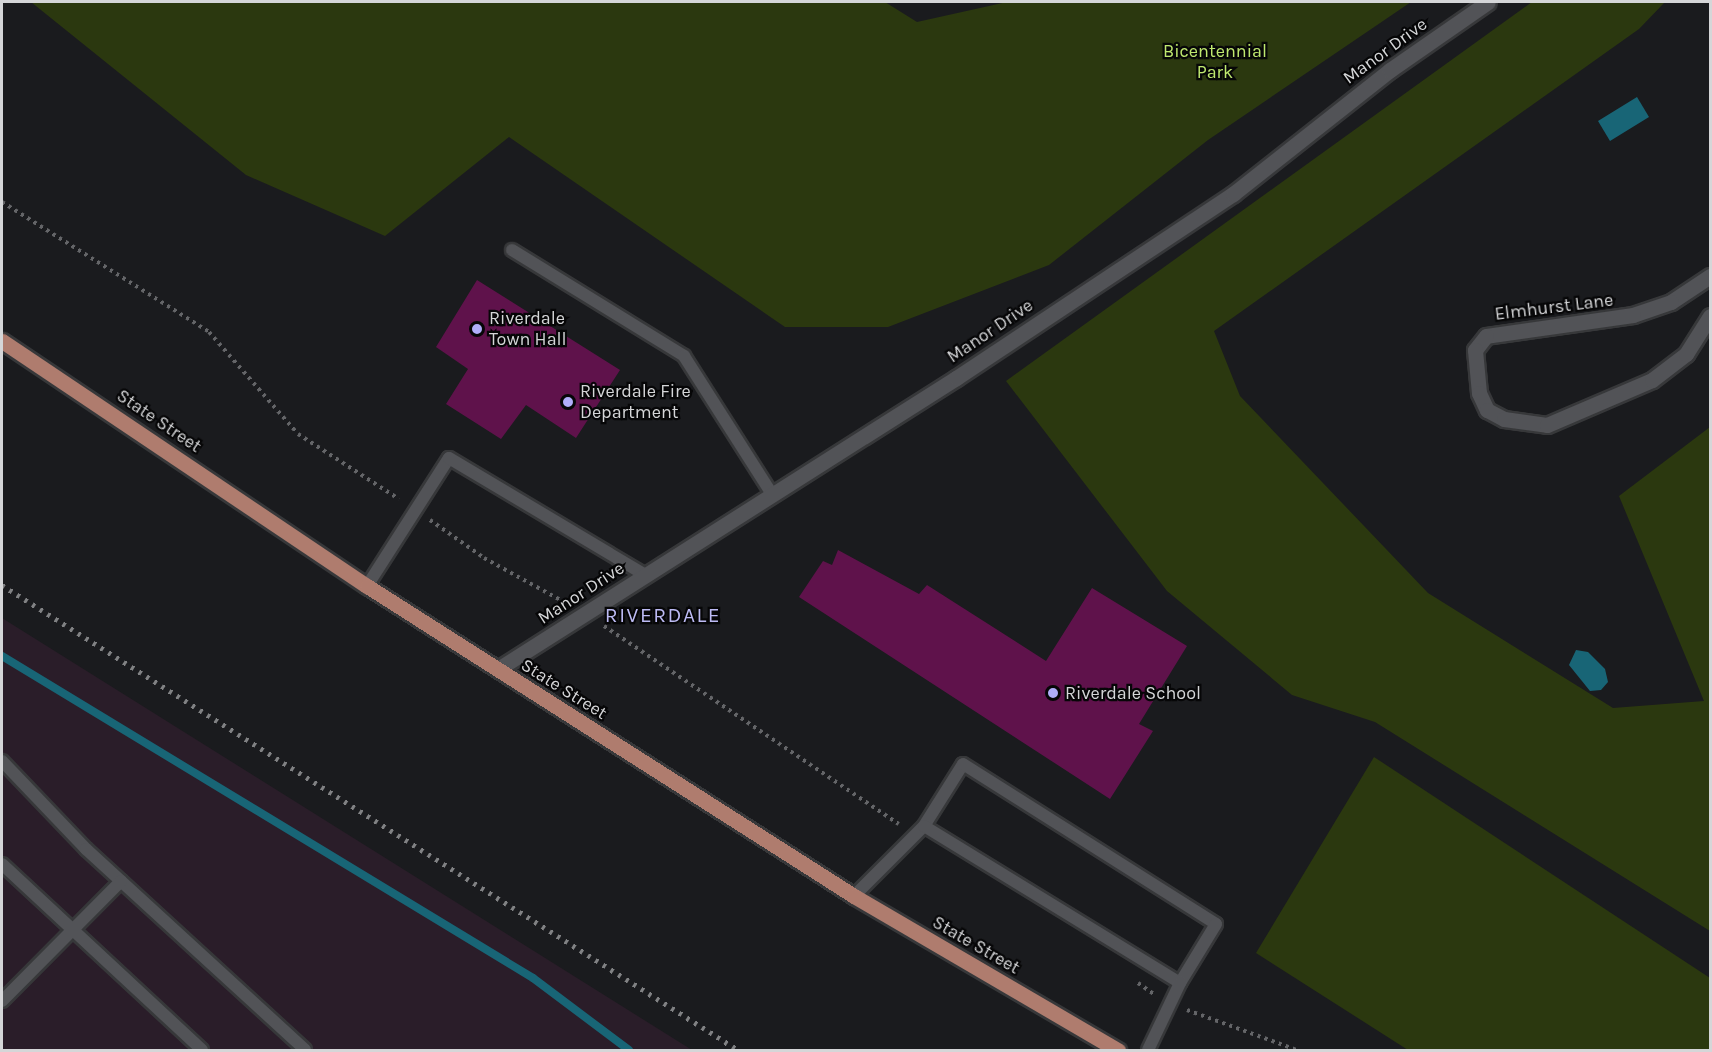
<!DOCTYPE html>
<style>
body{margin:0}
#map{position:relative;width:1712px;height:1052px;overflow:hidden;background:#1a1b1e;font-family:Karla,sans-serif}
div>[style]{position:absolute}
.industrial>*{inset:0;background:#2a1d29}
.green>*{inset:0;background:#2b380f}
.water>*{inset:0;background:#186576}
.stream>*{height:8px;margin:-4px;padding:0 4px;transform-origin:4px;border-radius:4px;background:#186576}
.building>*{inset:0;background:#5f124b}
.path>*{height:4px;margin-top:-2px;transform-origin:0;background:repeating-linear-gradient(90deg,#646568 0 3px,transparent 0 7.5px)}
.roads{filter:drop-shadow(2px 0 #37383a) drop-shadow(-2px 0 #37383a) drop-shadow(0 2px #37383a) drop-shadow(0 -2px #37383a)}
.lane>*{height:12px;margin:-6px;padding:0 6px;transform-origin:6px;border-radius:6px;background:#525357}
.street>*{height:15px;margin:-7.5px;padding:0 7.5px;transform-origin:7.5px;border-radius:7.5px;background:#525357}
.primary>*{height:15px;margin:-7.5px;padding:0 7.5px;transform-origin:7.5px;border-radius:7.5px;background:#af7c6e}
.rail>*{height:4.5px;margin-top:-2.25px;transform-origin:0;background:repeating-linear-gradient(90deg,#818284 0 3px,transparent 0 9px)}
.dots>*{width:16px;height:16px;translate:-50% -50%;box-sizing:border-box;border:3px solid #060607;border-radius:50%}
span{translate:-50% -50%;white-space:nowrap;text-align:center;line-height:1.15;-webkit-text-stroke:4.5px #060607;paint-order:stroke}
.street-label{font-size:18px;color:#d5d6d8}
.park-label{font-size:18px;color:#bfe86f}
.poi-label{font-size:18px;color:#d5d6d8}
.left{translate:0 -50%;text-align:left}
.quarter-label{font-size:21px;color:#bdbbf4;letter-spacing:1.5px}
.frame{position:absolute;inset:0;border:3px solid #d5d6d8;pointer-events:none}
</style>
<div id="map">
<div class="industrial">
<div style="clip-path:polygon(2px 618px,692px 1050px,2px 1050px)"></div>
</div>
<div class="green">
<div style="clip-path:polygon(31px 2px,885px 2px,917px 22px,1007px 2px,1411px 2px,1208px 140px,1049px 265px,888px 327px,785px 327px,509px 137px,385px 236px,246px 175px)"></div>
<div style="clip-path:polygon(1532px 2px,1665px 2px,1639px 29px,1214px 331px,1240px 396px,1428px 593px,1613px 708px,1704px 701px,1619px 496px,1710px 427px,1710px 931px,1375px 722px,1292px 695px,1167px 591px,1006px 381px)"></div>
<div style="clip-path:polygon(1374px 757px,1710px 978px,1710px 1050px,1408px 1050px,1256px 953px)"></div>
</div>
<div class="water">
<div style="clip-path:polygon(1637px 97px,1649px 117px,1610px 141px,1598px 121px)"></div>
<div style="clip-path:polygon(1576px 650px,1588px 652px,1605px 669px,1608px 682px,1601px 690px,1590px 691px,1569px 665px)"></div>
</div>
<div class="stream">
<div style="left:2px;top:656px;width:621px;rotate:31.23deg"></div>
<div style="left:533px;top:978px;width:120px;rotate:36.9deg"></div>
</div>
<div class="building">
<div style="clip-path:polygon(477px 280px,620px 370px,576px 438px,526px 405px,501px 439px,446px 404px,468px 369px,436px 347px)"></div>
<div style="clip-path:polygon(838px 550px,919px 594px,927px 585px,1046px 661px,1092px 588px,1187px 646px,1139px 724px,1153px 731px,1110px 799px,799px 597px,823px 561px,832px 565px)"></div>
</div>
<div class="path">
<div style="left:2px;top:202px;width:244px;rotate:32.1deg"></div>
<div style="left:209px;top:332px;width:135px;rotate:48.9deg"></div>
<div style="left:298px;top:434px;width:120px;rotate:32.8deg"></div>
<div style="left:430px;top:520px;width:66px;rotate:35.1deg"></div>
<div style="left:484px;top:558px;width:91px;rotate:28.8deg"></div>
<div style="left:604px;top:626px;width:355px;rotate:33.9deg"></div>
<div style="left:1138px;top:983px;width:19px;rotate:35deg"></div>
<div style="left:1187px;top:1010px;width:117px;rotate:20deg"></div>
</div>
<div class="roads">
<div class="lane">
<div style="left:512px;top:250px;width:202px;rotate:31.6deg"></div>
<div style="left:684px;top:356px;width:164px;rotate:57.5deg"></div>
<div style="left:367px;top:586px;width:152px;rotate:-57.4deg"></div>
<div style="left:449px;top:458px;width:228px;rotate:30.8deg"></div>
<div style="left:2px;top:761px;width:122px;rotate:46.3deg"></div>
<div style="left:86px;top:849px;width:297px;rotate:42.5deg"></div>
<div style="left:924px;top:826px;width:73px;rotate:-57.8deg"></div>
<div style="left:963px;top:764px;width:299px;rotate:32.3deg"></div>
<div style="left:1216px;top:924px;width:69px;rotate:121.4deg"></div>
<div style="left:2px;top:864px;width:273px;rotate:42.9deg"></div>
<div style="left:854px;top:896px;width:99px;rotate:-45deg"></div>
<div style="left:924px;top:826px;width:300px;rotate:31.5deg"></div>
<div style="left:1180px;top:983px;width:74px;rotate:115.5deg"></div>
<div style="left:2px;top:1001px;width:169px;rotate:-45.2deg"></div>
</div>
<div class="street">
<div style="left:1710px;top:276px;width:47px;rotate:146.3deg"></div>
<div style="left:1671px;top:302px;width:40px;rotate:161.1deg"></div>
<div style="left:1633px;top:315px;width:148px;rotate:171.9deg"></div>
<div style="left:1486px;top:336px;width:18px;rotate:128deg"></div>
<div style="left:1475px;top:350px;width:43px;rotate:84.7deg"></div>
<div style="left:1479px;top:393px;width:19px;rotate:65deg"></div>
<div style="left:1487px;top:410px;width:19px;rotate:28deg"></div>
<div style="left:1504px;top:419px;width:43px;rotate:7.9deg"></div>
<div style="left:1547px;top:425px;width:114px;rotate:-23.2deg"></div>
<div style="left:1652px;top:380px;width:43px;rotate:-37.4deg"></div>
<div style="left:1686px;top:354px;width:45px;rotate:-57.7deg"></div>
<div style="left:498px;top:669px;width:543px;rotate:-32.43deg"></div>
<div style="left:956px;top:378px;width:333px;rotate:-33.6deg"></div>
<div style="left:1233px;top:194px;width:200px;rotate:-38.3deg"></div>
<div style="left:1390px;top:70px;width:119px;rotate:-34.8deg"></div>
</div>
<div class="primary">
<div style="left:2px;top:341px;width:440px;rotate:33.9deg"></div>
<div style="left:367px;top:586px;width:577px;rotate:32.48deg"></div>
<div style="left:854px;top:896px;width:306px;rotate:30.3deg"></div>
</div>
</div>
<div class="rail">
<div style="left:2px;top:585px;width:871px;rotate:32.28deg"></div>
</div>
<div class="dots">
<div style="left:477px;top:329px;background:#b1adfa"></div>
<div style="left:568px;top:402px;background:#b1adfa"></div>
<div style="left:1053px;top:693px;background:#b1adfa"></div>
</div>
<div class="street-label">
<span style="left:1385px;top:51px;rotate:-36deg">Manor Drive</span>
<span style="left:1554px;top:307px;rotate:-7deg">Elmhurst Lane</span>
<span style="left:990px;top:331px;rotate:-34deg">Manor Drive</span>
<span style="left:159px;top:421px;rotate:34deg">State Street</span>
<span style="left:581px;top:593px;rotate:-33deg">Manor Drive</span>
<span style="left:564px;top:689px;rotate:32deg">State Street</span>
<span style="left:976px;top:945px;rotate:30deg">State Street</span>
</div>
<div class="park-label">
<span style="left:1215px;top:62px">Bicentennial<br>Park</span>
</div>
<div class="poi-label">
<span class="left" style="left:489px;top:329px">Riverdale<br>Town Hall</span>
<span class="left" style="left:580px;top:402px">Riverdale Fire<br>Department</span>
<span class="left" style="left:1065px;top:693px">Riverdale School</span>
</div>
<div class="quarter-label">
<span style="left:663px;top:615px">RIVERDALE</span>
</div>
<div class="frame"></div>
</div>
